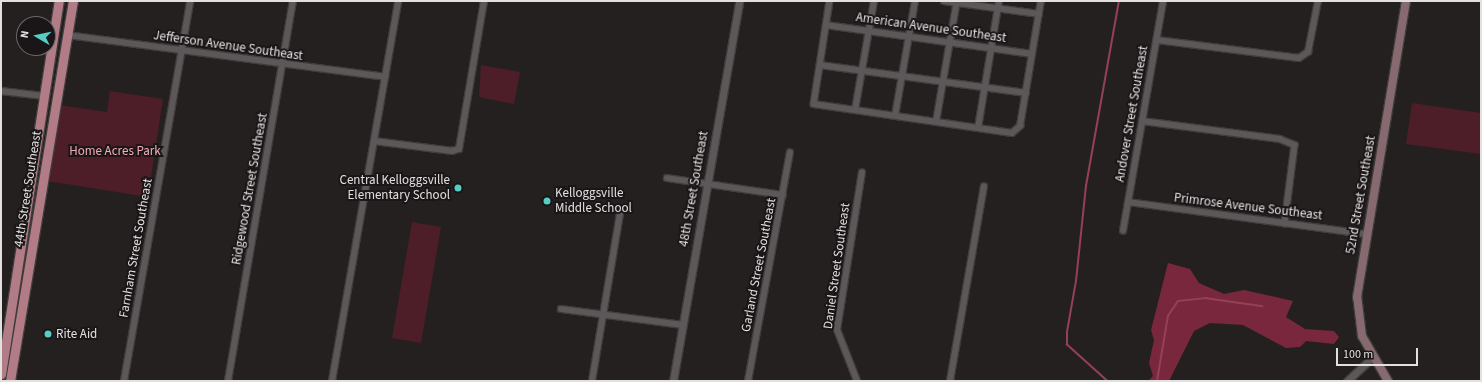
<!DOCTYPE html>
<style>
body{margin:0}
#map{position:relative;width:1482px;height:382px;overflow:hidden;background:#242020;font-family:"Source Sans 3",sans-serif}
div>[style]{position:absolute}
.green>*{inset:0;background:#4d1d28}
.forest>*{inset:0;background:#78273d}
.stream>*{height:1.5px;margin:-0.75px;padding:0 0.75px;transform-origin:0.75px;border-radius:0.75px;background:#954155}
.roads{filter:drop-shadow(1px 0 #403d3d) drop-shadow(-1px 0 #403d3d) drop-shadow(0 1px #403d3d) drop-shadow(0 -1px #403d3d)}
.minor>*{height:5.5px;margin:-2.75px;padding:0 2.75px;transform-origin:2.75px;border-radius:2.75px;background:#5c5758}
.tertiary>*{height:7px;margin:-3.5px;padding:0 3.5px;transform-origin:3.5px;border-radius:3.5px;background:#5c5758}
.secondary>*{height:8px;margin:-4px;padding:0 4px;transform-origin:4px;border-radius:4px;background:#876a6f}
.primary>*{height:9px;margin:-4.5px;padding:0 4.5px;transform-origin:4.5px;border-radius:4.5px;background:#b27c87}
.dots>*{width:11px;height:11px;translate:-50% -50%;box-sizing:border-box;border:2px solid #1a1617;border-radius:50%}
span{translate:-50% -50%;white-space:nowrap;text-align:center;line-height:1.15;-webkit-text-stroke:4px #1a1617;paint-order:stroke}
.street-label{font-size:13px;color:#e3e0e0}
.park-label{font-size:13px;color:#f4abb8}
.poi-label{font-size:13px;color:#e3e0e0}
.right{translate:-100% -50%;text-align:right}
.left{translate:0 -50%;text-align:left}
.frame{position:absolute;inset:0;border:2px solid #e3e0e0;pointer-events:none}
.north{position:absolute;left:16px;top:16px;width:40px;height:40px;box-sizing:border-box;background:#1a1617;border:1px solid #6a6767;border-radius:50%;rotate:279deg;font-size:11px;font-weight:700;line-height:16px;text-align:center;color:#e3e0e0}
.north::after{content:'';display:block;margin:auto;width:14px;height:18px;background:#56cec4;clip-path:polygon(50% 0,100% 100%,50% 72%,0 100%)}
.scale{position:absolute;left:1336px;top:348px;width:82px;height:18px;box-sizing:border-box;border:2px solid #e3e0e0;border-top:0;padding-left:5px;font-size:12px;line-height:14px;white-space:nowrap;color:#e3e0e0;-webkit-text-stroke:3px #1a1617;paint-order:stroke}
</style>
<div id="map">
<div class="green">
<div style="clip-path:polygon(481px 65px,520px 72px,514px 104px,479px 97px)"></div>
<div style="clip-path:polygon(110px 91px,163px 99px,148px 197px,47px 181px,59px 105px,107px 112px)"></div>
<div style="clip-path:polygon(1412px 103px,1481px 113px,1481px 154px,1406px 144px)"></div>
<div style="clip-path:polygon(412px 222px,441px 227px,421px 343px,392px 338px)"></div>
</div>
<div class="forest">
<div style="clip-path:polygon(1168px 263px,1190px 269px,1199px 283px,1224px 294px,1244px 290px,1293px 301px,1286px 317px,1305px 329px,1334px 331px,1339px 337px,1334px 344px,1306px 341px,1300px 347px,1286px 348px,1243px 325px,1210px 323px,1194px 331px,1169px 381px,1148px 381px,1153px 376px,1149px 363px,1154px 340px,1151px 330px)"></div>
</div>
<div class="stream">
<div style="left:1107px;top:381px;width:54px;rotate:-138deg"></div>
<div style="left:1067px;top:345px;width:13px;rotate:-90deg"></div>
<div style="left:1067px;top:332px;width:52px;rotate:-80deg"></div>
<div style="left:1076px;top:281px;width:96px;rotate:-84deg"></div>
<div style="left:1086px;top:186px;width:188px;rotate:-79.9deg"></div>
<div style="left:1157px;top:381px;width:66px;rotate:-80.4deg"></div>
<div style="left:1168px;top:316px;width:18px;rotate:-56deg"></div>
<div style="left:1178px;top:301px;width:27px;rotate:-6deg"></div>
<div style="left:1205px;top:298px;width:58px;rotate:8deg"></div>
</div>
<div class="roads">
<div class="minor">
<div style="left:830px;top:1px;width:104px;rotate:98.8deg"></div>
<div style="left:814px;top:104px;width:200px;rotate:8.3deg"></div>
<div style="left:1012px;top:133px;width:11px;rotate:-41deg"></div>
<div style="left:1020px;top:126px;width:127px;rotate:-80.5deg"></div>
<div style="left:944px;top:1px;width:96px;rotate:7.8deg"></div>
<div style="left:826px;top:25px;width:208px;rotate:8deg"></div>
<div style="left:67px;top:35px;width:321px;rotate:7.5deg"></div>
<div style="left:1157px;top:40px;width:143px;rotate:7.2deg"></div>
<div style="left:1299px;top:58px;width:11px;rotate:-34deg"></div>
<div style="left:1308px;top:52px;width:52px;rotate:-78.9deg"></div>
<div style="left:820px;top:65px;width:208px;rotate:7.7deg"></div>
<div style="left:1px;top:91px;width:43px;rotate:6.6deg"></div>
<div style="left:855px;top:110px;width:111px;rotate:-80.1deg"></div>
<div style="left:895px;top:116px;width:117px;rotate:-80.1deg"></div>
<div style="left:1142px;top:121px;width:139px;rotate:7.4deg"></div>
<div style="left:1280px;top:139px;width:16px;rotate:22deg"></div>
<div style="left:1295px;top:145px;width:79px;rotate:97.3deg"></div>
<div style="left:936px;top:122px;width:123px;rotate:-80.2deg"></div>
<div style="left:978px;top:128px;width:129px;rotate:-80.6deg"></div>
<div style="left:374px;top:141px;width:79px;rotate:7.3deg"></div>
<div style="left:452px;top:151px;width:7px;rotate:-16deg"></div>
<div style="left:459px;top:149px;width:150px;rotate:-80.4deg"></div>
<div style="left:667px;top:178px;width:117px;rotate:8.3deg"></div>
<div style="left:1128px;top:202px;width:240px;rotate:7.7deg"></div>
<div style="left:1123px;top:231px;width:233px;rotate:-80.1deg"></div>
<div style="left:561px;top:309px;width:122px;rotate:7.5deg"></div>
<div style="left:124px;top:381px;width:386px;rotate:-80.1deg"></div>
<div style="left:228px;top:381px;width:386px;rotate:-80.3deg"></div>
<div style="left:332px;top:381px;width:386px;rotate:-80.1deg"></div>
<div style="left:592px;top:381px;width:169px;rotate:-80.5deg"></div>
<div style="left:748px;top:381px;width:232px;rotate:-79.6deg"></div>
<div style="left:857px;top:381px;width:55px;rotate:-111.4deg"></div>
<div style="left:837px;top:330px;width:159px;rotate:-81deg"></div>
<div style="left:950px;top:381px;width:197px;rotate:-80.1deg"></div>
</div>
<div class="tertiary">
<div style="left:673px;top:381px;width:386px;rotate:-80.1deg"></div>
<div style="left:1347px;top:381px;width:34px;rotate:-43deg"></div>
</div>
<div class="secondary">
<div style="left:1388px;top:381px;width:52px;rotate:-120deg"></div>
<div style="left:1362px;top:336px;width:39px;rotate:-97deg"></div>
<div style="left:1357px;top:297px;width:300px;rotate:-80.6deg"></div>
</div>
<div class="primary">
<div style="left:1px;top:374px;width:377px;rotate:-81.2deg"></div>
<div style="left:10px;top:381px;width:385px;rotate:-80.6deg"></div>
</div>
</div>
<div class="dots">
<div style="left:458px;top:188px;background:#56cec4"></div>
<div style="left:547px;top:201px;background:#56cec4"></div>
<div style="left:48px;top:334px;background:#56cec4"></div>
</div>
<div class="street-label">
<span style="left:931px;top:28px;rotate:8deg">American Avenue Southeast</span>
<span style="left:228px;top:46px;rotate:8deg">Jefferson Avenue Southeast</span>
<span style="left:1132px;top:114px;rotate:-80deg">Andover Street Southeast</span>
<span style="left:28px;top:189px;rotate:-81deg">44th Street Southeast</span>
<span style="left:250px;top:189px;rotate:-80deg">Ridgewood Street Southeast</span>
<span style="left:694px;top:189px;rotate:-80deg">48th Street Southeast</span>
<span style="left:1361px;top:195px;rotate:-80deg">52nd Street Southeast</span>
<span style="left:1248px;top:207px;rotate:7deg">Primrose Avenue Southeast</span>
<span style="left:136px;top:248px;rotate:-80deg">Farnham Street Southeast</span>
<span style="left:759px;top:265px;rotate:-79deg">Garland Street Southeast</span>
<span style="left:837px;top:266px;rotate:-82deg">Daniel Street Southeast</span>
</div>
<div class="park-label">
<span style="left:115px;top:151px">Home Acres Park</span>
</div>
<div class="poi-label">
<span class="right" style="left:450px;top:188px">Central Kelloggsville<br>Elementary School</span>
<span class="left" style="left:555px;top:201px">Kelloggsville<br>Middle School</span>
<span class="left" style="left:56px;top:334px">Rite Aid</span>
</div>
<div class="frame"></div>
<div class="north">N</div>
<div class="scale">100 m</div>
</div>
